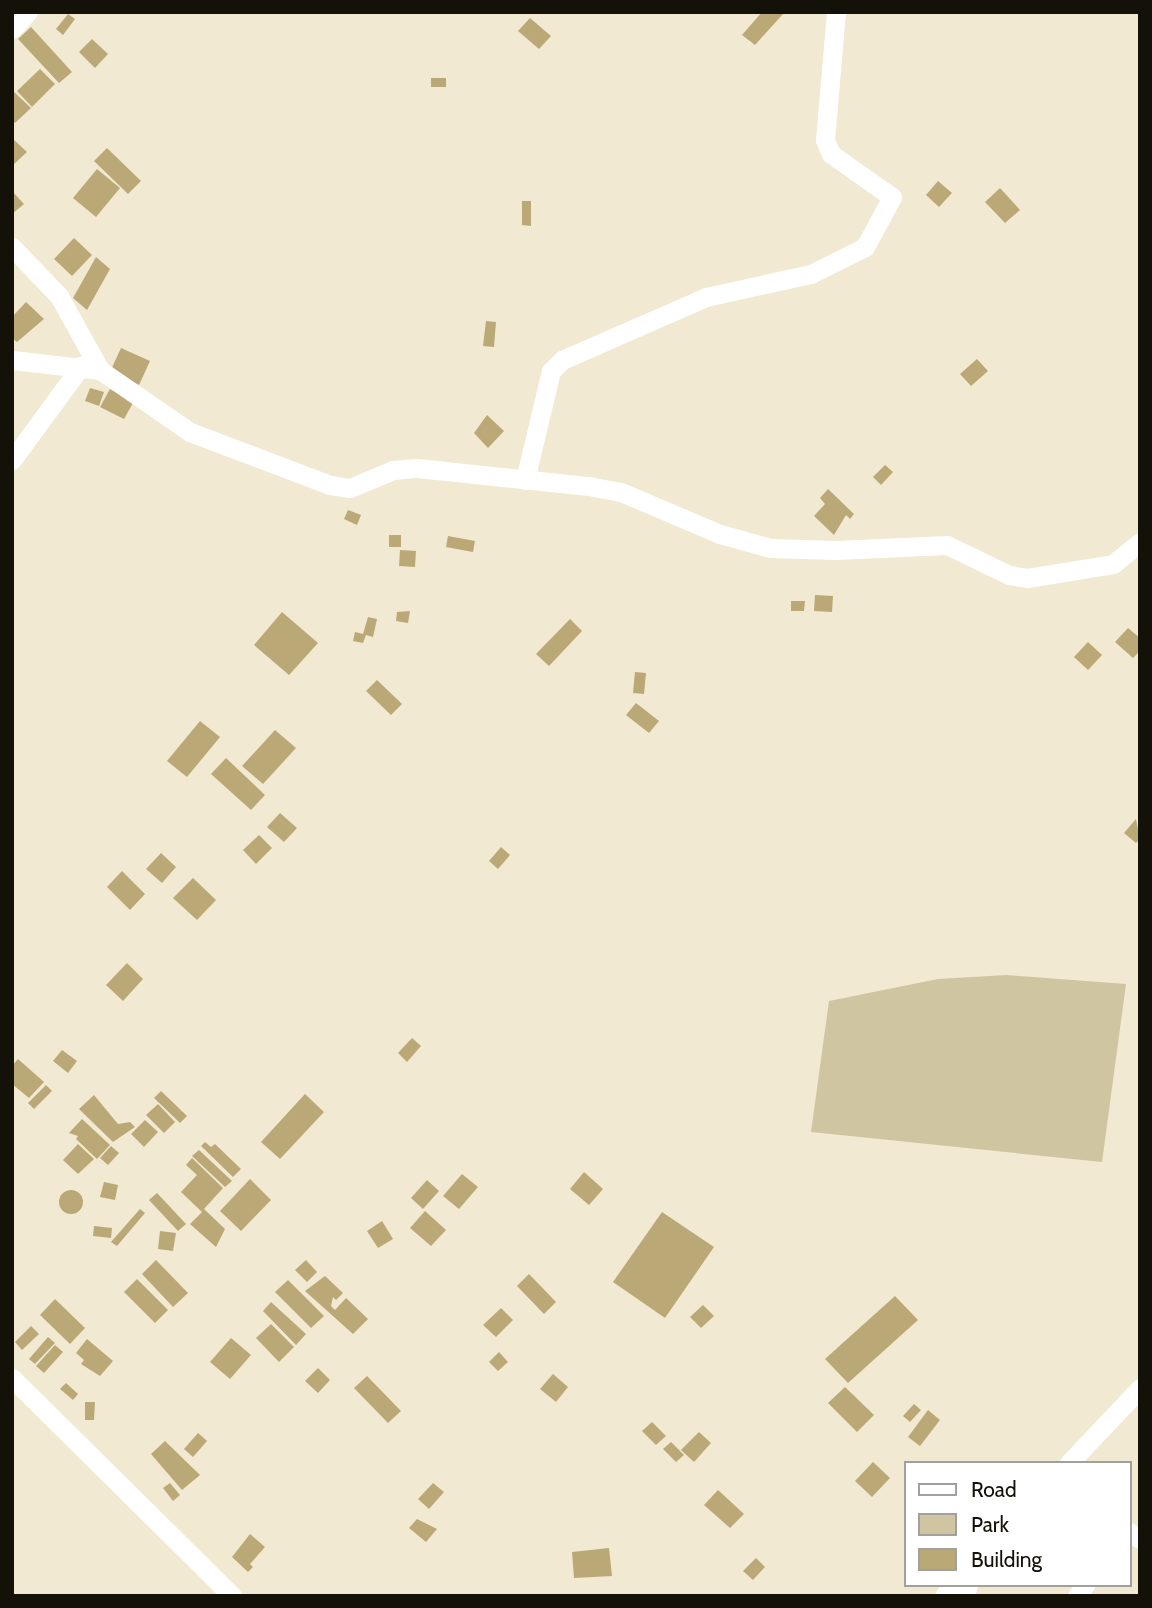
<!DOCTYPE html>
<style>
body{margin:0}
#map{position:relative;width:1152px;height:1608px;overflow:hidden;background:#f1e9d1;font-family:Cabin,sans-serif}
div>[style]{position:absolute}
.green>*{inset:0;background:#d0c5a1}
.building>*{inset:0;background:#baa976}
.round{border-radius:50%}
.minor>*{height:19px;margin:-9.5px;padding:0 9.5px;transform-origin:9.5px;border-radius:9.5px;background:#fff}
span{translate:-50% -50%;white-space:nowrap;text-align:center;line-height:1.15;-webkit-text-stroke:7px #fff;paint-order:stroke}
.frame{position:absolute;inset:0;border:14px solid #141109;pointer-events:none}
.legend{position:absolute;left:904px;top:1461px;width:228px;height:126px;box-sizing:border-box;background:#fff;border:2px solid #a1a09d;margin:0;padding:9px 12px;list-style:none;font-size:21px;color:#141109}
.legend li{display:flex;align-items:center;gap:14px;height:35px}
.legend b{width:35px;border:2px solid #a1a09d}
</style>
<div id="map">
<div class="green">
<div style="clip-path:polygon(1006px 975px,1126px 984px,1102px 1162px,811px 1132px,829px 1001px,938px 979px)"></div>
</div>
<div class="building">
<div style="clip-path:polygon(762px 12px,783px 14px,755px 45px,742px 35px)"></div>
<div style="clip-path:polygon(68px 14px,75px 19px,63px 35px,56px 29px)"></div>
<div style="clip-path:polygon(530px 18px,551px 36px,539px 49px,518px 31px)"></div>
<div style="clip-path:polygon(31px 27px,72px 72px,59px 83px,18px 39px)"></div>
<div style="clip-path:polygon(92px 39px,108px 54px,95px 68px,79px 52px)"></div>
<div style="clip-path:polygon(40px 69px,55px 84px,32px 107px,17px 91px)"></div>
<div style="clip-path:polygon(431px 78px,446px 78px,446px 87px,431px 87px)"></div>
<div style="clip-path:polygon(12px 90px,31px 108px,15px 123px,12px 120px)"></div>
<div style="clip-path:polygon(12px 138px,27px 152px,12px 166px)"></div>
<div style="clip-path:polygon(107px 148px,141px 181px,128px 194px,94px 161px)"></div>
<div style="clip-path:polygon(97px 169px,120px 188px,96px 217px,73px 198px)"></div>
<div style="clip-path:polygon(938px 181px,952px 193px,939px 207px,926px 195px)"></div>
<div style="clip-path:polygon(1000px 188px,1020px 210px,1005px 223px,985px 202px)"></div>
<div style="clip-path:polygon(12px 191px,24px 204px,12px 214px)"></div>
<div style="clip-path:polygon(522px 201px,531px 201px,531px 226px,522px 225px)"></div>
<div style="clip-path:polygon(74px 238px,92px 255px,72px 276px,54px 259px)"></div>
<div style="clip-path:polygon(96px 257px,110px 269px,87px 310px,73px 298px)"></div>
<div style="clip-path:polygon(26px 302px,44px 319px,17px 342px,12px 338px,12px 317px)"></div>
<div style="clip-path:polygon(486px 321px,496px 322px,494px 347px,483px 346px)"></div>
<div style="clip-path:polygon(121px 348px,150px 361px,139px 385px,110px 372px)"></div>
<div style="clip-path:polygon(977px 359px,988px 371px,971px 386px,960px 374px)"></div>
<div style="clip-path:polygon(90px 388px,104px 392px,99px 406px,85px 401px)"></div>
<div style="clip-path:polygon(110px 389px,134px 401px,124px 419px,100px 407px)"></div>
<div style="clip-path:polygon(487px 415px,504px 431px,488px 448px,474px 433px)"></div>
<div style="clip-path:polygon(885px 465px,893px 472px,881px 485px,873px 477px)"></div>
<div style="clip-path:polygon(828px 489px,854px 514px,850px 519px,846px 515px,834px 535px,814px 516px,825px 504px,820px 498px)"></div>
<div style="clip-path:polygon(348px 510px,361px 515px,357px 525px,344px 519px)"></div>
<div style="clip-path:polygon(389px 535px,401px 535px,401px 547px,389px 547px)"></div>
<div style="clip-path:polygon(448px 536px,475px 541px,473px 552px,446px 547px)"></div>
<div style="clip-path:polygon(400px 550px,416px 551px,415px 567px,399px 566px)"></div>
<div style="clip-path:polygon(815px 595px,833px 596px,832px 612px,814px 611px)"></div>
<div style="clip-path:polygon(791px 601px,805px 601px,804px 611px,791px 611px)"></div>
<div style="clip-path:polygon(410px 611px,408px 623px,396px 621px,397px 612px)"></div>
<div style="clip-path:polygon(282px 612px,318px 643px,289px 675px,254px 645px)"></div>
<div style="clip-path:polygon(368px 617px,377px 619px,373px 637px,366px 635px,363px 643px,353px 641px,355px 632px,363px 634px)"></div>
<div style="clip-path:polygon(570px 619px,582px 631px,549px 666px,536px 654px)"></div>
<div style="clip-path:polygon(1128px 628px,1140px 638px,1140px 651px,1133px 658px,1115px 642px)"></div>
<div style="clip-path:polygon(1088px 642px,1102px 655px,1088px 670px,1074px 657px)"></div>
<div style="clip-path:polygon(635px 672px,646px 673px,644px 694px,633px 693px)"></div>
<div style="clip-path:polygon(377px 680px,402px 704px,391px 715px,366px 691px)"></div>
<div style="clip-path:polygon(636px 703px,659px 721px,649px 733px,626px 715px)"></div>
<div style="clip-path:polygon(200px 721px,220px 737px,187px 777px,167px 761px)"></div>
<div style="clip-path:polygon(275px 730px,296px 748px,263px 784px,242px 766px)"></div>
<div style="clip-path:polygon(226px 758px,265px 795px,251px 810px,211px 774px)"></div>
<div style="clip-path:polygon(280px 813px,297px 828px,284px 842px,267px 827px)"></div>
<div style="clip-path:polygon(1136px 819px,1140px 839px,1136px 843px,1124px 833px)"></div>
<div style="clip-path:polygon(259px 835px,272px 848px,256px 864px,243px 850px)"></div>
<div style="clip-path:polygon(501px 847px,510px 855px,498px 869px,489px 861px)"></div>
<div style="clip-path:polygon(161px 853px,176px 867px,162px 883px,146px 869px)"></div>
<div style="clip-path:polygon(122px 871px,145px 894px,130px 910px,107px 887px)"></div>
<div style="clip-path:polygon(193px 878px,216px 900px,197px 920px,173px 898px)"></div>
<div style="clip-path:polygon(127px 963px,143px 979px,123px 1001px,106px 985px)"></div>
<div style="clip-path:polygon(412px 1038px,421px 1046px,407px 1062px,398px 1053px)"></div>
<div style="clip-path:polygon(62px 1050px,77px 1061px,68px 1073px,53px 1061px)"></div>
<div style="clip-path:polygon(18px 1059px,44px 1082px,29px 1098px,12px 1084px,12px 1066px)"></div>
<div style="clip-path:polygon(46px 1085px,52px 1091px,34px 1109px,28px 1103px)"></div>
<div style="clip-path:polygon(161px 1091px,187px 1116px,180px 1123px,154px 1098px)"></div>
<div style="clip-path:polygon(305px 1094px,324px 1112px,280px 1159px,261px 1142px)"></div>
<div style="clip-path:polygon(94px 1095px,118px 1124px,130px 1122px,135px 1127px,113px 1142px,79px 1109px)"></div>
<div style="clip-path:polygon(158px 1104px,175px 1122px,164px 1133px,146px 1115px)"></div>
<div style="clip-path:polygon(82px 1119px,110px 1145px,97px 1159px,76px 1139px,78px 1136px,69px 1133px)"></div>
<div style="clip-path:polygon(145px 1120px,158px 1132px,144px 1147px,131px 1134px)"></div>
<div style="clip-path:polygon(205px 1142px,211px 1147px,215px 1144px,241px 1169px,233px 1177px,201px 1146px)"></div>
<div style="clip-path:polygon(78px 1144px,94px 1159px,78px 1174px,63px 1160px)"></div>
<div style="clip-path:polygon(111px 1146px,119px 1153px,108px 1165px,100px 1158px)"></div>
<div style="clip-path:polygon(199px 1150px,232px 1181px,225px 1187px,192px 1156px)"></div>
<div style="clip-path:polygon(192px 1158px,223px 1188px,204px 1209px,225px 1229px,216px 1247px,190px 1224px,202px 1212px,181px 1192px,197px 1175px,186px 1165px)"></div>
<div style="clip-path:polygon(584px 1172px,603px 1189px,589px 1205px,570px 1189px)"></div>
<div style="clip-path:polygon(462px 1174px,478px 1187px,459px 1209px,443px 1196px)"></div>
<div style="clip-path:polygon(250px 1179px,271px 1200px,241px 1231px,220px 1211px)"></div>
<div style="clip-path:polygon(427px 1180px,439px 1191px,423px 1209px,411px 1198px)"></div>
<div style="clip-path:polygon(104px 1182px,118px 1185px,115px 1200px,100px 1197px)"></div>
<div class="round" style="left:59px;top:1190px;width:24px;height:24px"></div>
<div style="clip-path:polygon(157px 1193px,186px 1224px,178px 1231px,149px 1200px)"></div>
<div style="clip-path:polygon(140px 1209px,145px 1213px,117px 1246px,111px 1242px)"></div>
<div style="clip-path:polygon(425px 1211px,446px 1230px,431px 1246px,410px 1228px)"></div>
<div style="clip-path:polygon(662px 1212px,714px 1247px,665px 1318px,613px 1282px)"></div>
<div style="clip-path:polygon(382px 1221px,393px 1239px,378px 1248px,367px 1231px)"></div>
<div style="clip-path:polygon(94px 1226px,112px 1228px,111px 1238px,93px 1236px)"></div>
<div style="clip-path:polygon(160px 1231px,176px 1233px,173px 1251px,158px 1249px)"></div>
<div style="clip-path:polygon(156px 1260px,188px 1293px,173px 1307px,142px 1274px)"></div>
<div style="clip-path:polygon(306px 1260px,317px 1272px,307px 1282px,295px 1270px)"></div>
<div style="clip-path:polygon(529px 1274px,556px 1302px,544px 1314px,517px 1286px)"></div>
<div style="clip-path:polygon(325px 1276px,343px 1293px,336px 1300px,333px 1297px,331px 1306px,335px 1310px,346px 1298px,368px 1319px,353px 1334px,305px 1291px)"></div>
<div style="clip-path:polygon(137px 1279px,168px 1310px,155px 1323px,124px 1292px)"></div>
<div style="clip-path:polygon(288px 1280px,324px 1316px,311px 1328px,275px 1292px)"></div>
<div style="clip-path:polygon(895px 1296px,918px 1320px,848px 1383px,825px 1359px)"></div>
<div style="clip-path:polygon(55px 1299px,85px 1328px,70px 1344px,40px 1315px)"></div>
<div style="clip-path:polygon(271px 1302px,306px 1334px,296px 1345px,263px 1311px)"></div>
<div style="clip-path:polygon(703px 1305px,714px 1316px,701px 1328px,690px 1317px)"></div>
<div style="clip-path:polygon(501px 1308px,513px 1320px,496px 1337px,483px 1325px)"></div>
<div style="clip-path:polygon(271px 1324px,294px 1347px,279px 1362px,256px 1338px)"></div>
<div style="clip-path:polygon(31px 1326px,39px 1334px,22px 1350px,15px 1342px)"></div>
<div style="clip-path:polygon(48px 1337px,55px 1343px,35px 1364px,29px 1359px)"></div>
<div style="clip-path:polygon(231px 1338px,251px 1355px,230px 1379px,210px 1362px)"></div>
<div style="clip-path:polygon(87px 1339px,113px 1361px,100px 1376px,81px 1364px,84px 1360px,76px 1353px)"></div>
<div style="clip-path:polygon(55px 1345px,63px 1352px,44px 1373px,36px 1366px)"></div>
<div style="clip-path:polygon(499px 1352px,508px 1362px,498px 1371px,489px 1362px)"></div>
<div style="clip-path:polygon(318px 1368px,330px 1380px,318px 1393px,305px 1381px)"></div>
<div style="clip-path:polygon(553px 1374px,568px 1387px,556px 1402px,540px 1389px)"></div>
<div style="clip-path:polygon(367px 1376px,401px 1411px,388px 1423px,354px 1388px)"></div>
<div style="clip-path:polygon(66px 1383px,78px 1394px,73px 1400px,60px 1389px)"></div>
<div style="clip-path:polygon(845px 1387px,874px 1415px,857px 1432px,828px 1403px)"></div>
<div style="clip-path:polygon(85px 1402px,95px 1402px,94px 1420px,85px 1420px)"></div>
<div style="clip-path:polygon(914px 1404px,921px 1410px,910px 1422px,903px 1416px)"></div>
<div style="clip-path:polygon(928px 1410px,940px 1420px,920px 1446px,908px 1437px)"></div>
<div style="clip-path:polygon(652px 1422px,666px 1436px,656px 1445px,642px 1431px)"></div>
<div style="clip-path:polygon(699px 1432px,711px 1443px,694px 1462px,681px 1450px)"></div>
<div style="clip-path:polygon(198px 1433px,207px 1441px,193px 1457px,184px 1449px)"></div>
<div style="clip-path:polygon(165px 1441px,200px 1475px,182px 1490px,151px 1454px)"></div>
<div style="clip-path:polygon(671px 1442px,684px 1455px,676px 1462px,663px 1449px)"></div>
<div style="clip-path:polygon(873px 1462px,890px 1478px,872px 1497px,855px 1481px)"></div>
<div style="clip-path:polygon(170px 1483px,180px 1495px,173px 1501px,163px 1488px)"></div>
<div style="clip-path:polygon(433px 1483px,444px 1492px,429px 1509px,418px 1499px)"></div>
<div style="clip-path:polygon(718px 1490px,744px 1514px,730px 1528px,704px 1505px)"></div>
<div style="clip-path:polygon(417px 1519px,437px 1529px,426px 1542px,409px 1528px)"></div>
<div style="clip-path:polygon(250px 1534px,265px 1547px,250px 1564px,253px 1567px,248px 1572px,232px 1557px)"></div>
<div style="clip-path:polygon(609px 1548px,612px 1576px,574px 1578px,572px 1552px)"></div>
<div style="clip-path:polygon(756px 1558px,765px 1567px,753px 1580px,743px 1571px)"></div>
</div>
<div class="minor">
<div style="left:12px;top:29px;width:23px;rotate:-47deg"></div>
<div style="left:12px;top:247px;width:68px;rotate:46.2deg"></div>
<div style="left:59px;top:296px;width:85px;rotate:61deg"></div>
<div style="left:12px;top:360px;width:89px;rotate:6.5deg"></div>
<div style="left:100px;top:370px;width:109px;rotate:34.6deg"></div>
<div style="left:190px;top:432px;width:150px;rotate:20.7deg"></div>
<div style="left:330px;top:485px;width:20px;rotate:9deg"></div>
<div style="left:350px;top:488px;width:47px;rotate:-22.7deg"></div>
<div style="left:393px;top:470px;width:24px;rotate:-5deg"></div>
<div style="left:417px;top:468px;width:173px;rotate:6deg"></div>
<div style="left:589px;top:486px;width:33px;rotate:11deg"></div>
<div style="left:621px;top:492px;width:108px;rotate:23deg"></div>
<div style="left:720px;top:534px;width:52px;rotate:15.6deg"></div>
<div style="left:770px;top:548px;width:66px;rotate:1.7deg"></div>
<div style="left:836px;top:550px;width:111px;rotate:-2.6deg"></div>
<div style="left:947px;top:545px;width:69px;rotate:25.8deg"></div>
<div style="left:1009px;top:575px;width:18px;rotate:9deg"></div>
<div style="left:1027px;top:578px;width:87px;rotate:-9.2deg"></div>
<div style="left:1113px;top:564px;width:35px;rotate:-39deg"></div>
<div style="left:12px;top:460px;width:117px;rotate:-53.7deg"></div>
<div style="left:525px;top:480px;width:112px;rotate:-76.6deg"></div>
<div style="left:551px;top:371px;width:16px;rotate:-45deg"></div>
<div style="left:562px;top:360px;width:157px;rotate:-23.6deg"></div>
<div style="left:706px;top:297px;width:107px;rotate:-12.4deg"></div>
<div style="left:811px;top:274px;width:60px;rotate:-26.6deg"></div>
<div style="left:865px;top:247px;width:57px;rotate:-61.6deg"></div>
<div style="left:892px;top:197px;width:75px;rotate:-144.8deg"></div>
<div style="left:831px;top:154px;width:15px;rotate:-113deg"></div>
<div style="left:825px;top:140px;width:128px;rotate:-85.1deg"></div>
<div style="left:12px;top:1378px;width:310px;rotate:44.7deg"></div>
<div style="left:1069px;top:1463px;width:103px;rotate:-46.6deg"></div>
<div style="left:1129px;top:1532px;width:13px;rotate:32deg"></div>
<div style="left:944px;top:1596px;width:14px;rotate:-51deg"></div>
<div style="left:965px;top:1596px;width:11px;rotate:-75deg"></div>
<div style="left:1077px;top:1596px;width:14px;rotate:-54deg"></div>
</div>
<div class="frame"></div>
<ul class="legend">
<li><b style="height:9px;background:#fff"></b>Road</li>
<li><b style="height:19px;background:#d0c5a1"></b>Park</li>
<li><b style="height:19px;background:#baa976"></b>Building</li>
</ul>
</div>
